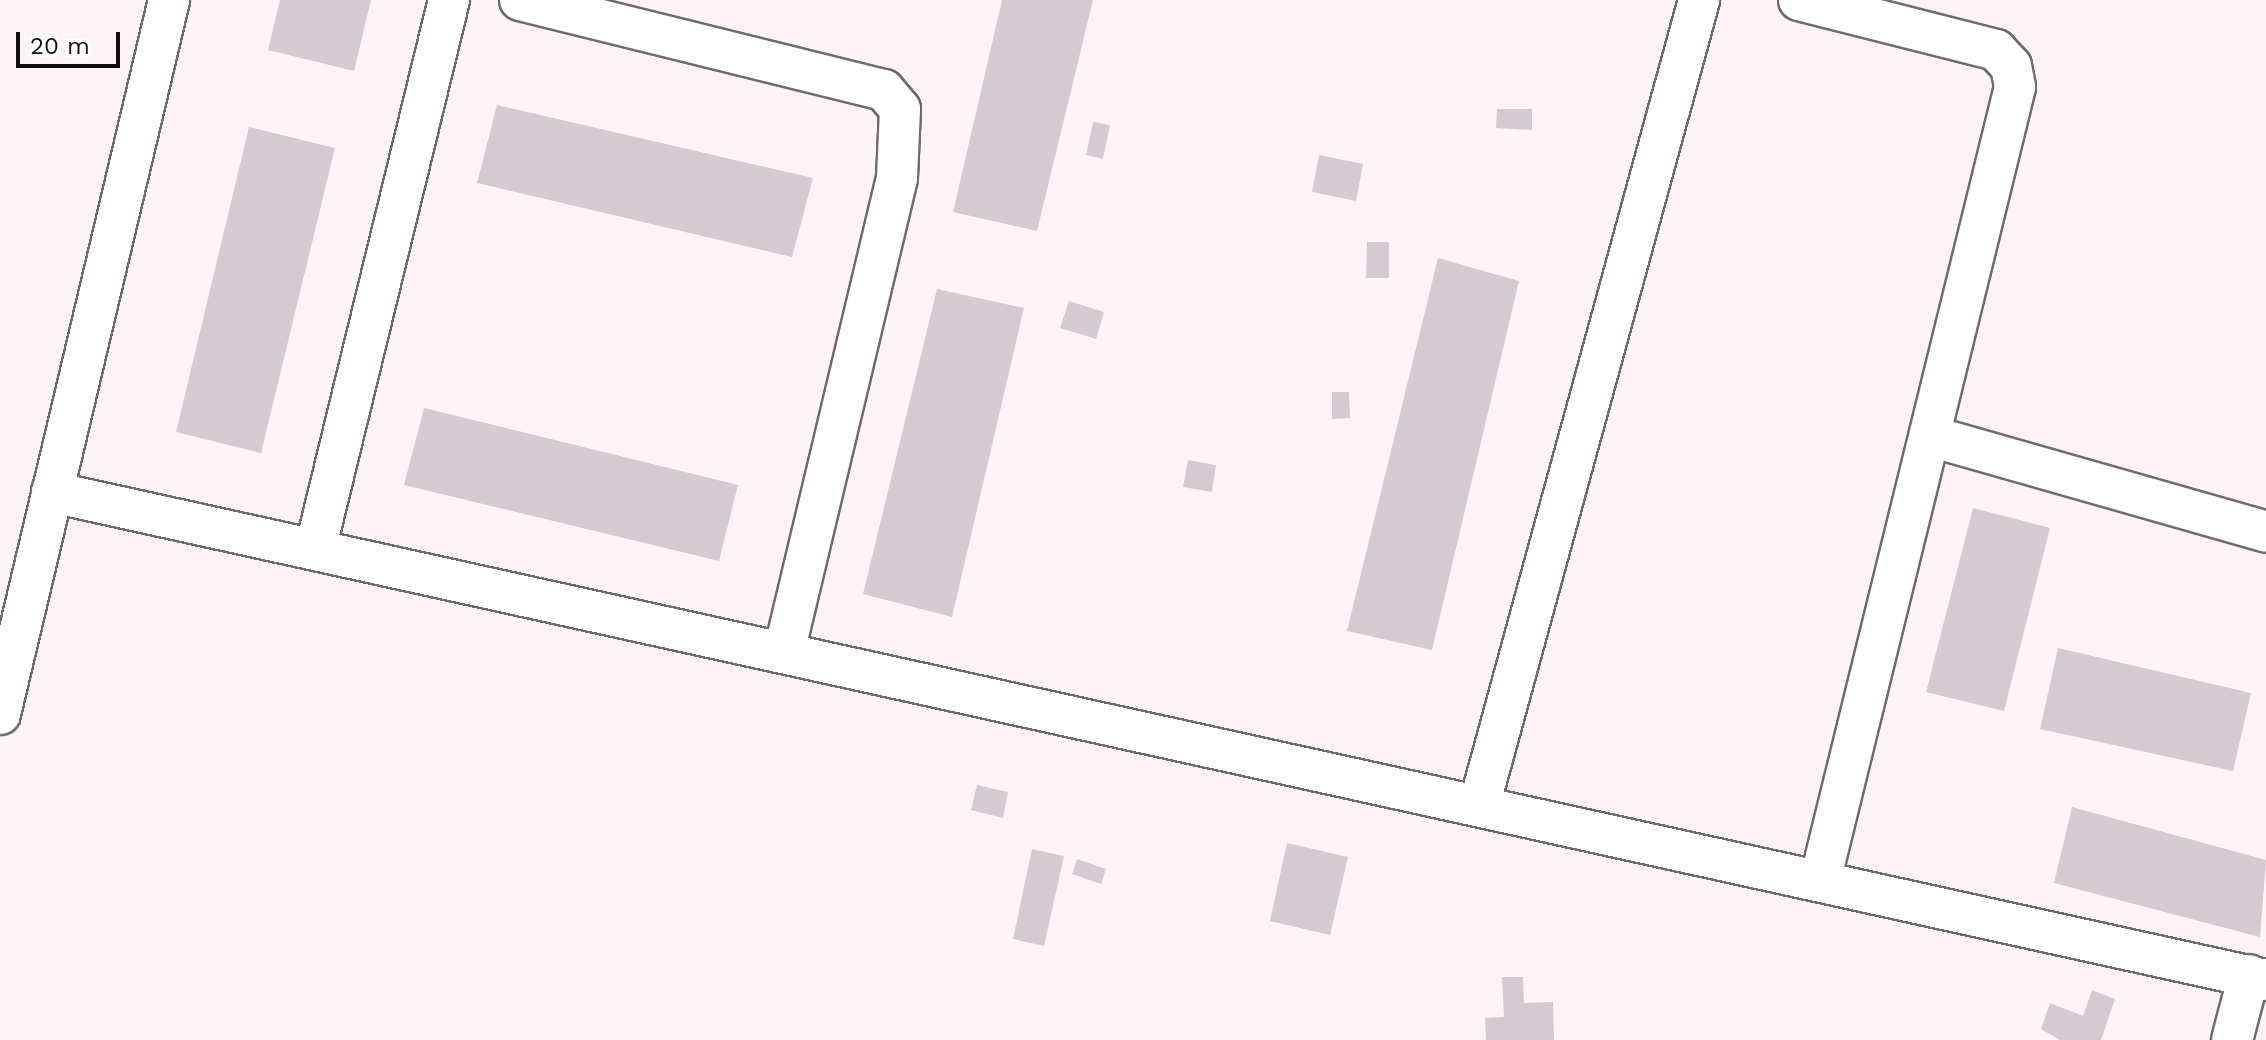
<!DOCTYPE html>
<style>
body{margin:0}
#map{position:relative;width:2266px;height:1040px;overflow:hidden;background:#fef4f7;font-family:"Work Sans",sans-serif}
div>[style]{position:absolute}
.building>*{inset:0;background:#d2cbd1}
.roads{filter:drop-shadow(2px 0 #72696c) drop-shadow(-2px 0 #72696c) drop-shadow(0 2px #72696c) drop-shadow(0 -2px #72696c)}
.minor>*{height:40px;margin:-20px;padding:0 20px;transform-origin:20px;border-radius:20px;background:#fff}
span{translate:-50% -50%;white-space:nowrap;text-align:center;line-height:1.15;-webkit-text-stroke:7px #fff;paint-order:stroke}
.scale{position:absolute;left:16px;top:32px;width:104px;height:36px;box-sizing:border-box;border:4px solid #131011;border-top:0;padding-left:10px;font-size:24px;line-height:28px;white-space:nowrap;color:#131011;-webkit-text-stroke:6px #fff;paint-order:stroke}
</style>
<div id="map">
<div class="building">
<div style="clip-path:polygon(280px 0,371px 0,354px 71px,268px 50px)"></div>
<div style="clip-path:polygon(1002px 0,1093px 0,1037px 231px,953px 212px)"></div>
<div style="clip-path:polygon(497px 105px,813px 178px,792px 257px,477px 183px)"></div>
<div style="clip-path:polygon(1497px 109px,1532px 109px,1532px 130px,1496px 128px)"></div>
<div style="clip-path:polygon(1093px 122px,1110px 125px,1103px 159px,1086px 155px)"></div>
<div style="clip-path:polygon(249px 127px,335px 148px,261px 453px,176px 432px)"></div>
<div style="clip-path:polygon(1319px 155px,1363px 164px,1356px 201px,1312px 192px)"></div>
<div style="clip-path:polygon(1367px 242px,1389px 242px,1389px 278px,1366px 278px)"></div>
<div style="clip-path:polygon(1438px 258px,1519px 281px,1432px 650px,1347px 631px)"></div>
<div style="clip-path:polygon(937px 289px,1024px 308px,952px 617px,863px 594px)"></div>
<div style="clip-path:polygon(1069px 301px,1104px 312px,1096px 339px,1060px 328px)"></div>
<div style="clip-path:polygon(1332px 392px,1349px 392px,1350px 418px,1332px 419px)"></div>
<div style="clip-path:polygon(424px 408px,738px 485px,719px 561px,404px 485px)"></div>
<div style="clip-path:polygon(1188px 460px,1216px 465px,1212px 492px,1183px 487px)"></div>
<div style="clip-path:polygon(1973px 508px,2050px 528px,2004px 711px,1926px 692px)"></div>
<div style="clip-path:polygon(2058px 648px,2251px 693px,2233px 771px,2040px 729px)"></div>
<div style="clip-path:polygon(977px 785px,1008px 792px,1003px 818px,971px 810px)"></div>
<div style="clip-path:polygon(2072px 807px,2266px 860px,2260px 937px,2054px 883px)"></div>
<div style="clip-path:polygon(1287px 843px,1348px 857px,1330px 935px,1270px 921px)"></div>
<div style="clip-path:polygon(1032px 849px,1064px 856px,1044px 946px,1013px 939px)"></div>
<div style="clip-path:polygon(1077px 859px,1106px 869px,1101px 884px,1072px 874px)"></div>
<div style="clip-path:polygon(1502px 977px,1523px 977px,1524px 1003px,1553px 1002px,1554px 1040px,1486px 1040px,1485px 1018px,1504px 1017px)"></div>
<div style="clip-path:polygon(2092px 990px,2115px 999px,2101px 1040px,2060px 1040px,2041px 1029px,2050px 1003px,2083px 1016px)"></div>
</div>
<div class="roads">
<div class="minor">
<div style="left:520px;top:0;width:375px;rotate:13.9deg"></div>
<div style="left:884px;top:90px;width:25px;rotate:50deg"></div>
<div style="left:900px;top:109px;width:69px;rotate:92.5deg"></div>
<div style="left:897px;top:178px;width:488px;rotate:103.4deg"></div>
<div style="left:1799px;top:0;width:203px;rotate:14.2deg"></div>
<div style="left:1996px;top:50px;width:22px;rotate:47deg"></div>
<div style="left:2011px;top:66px;width:21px;rotate:79deg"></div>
<div style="left:2015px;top:87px;width:818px;rotate:103.8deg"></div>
<div style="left:1930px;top:436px;width:349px;rotate:15.9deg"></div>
<div style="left:52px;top:492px;width:2267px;rotate:12.43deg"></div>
<div style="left:315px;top:550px;width:566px;rotate:-76.31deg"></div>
<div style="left:0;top:714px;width:734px;rotate:-76.68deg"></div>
<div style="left:1479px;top:806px;width:835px;rotate:-74.73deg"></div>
<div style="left:2232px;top:1040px;width:67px;rotate:-75.3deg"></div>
</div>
</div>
<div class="scale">20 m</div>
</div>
